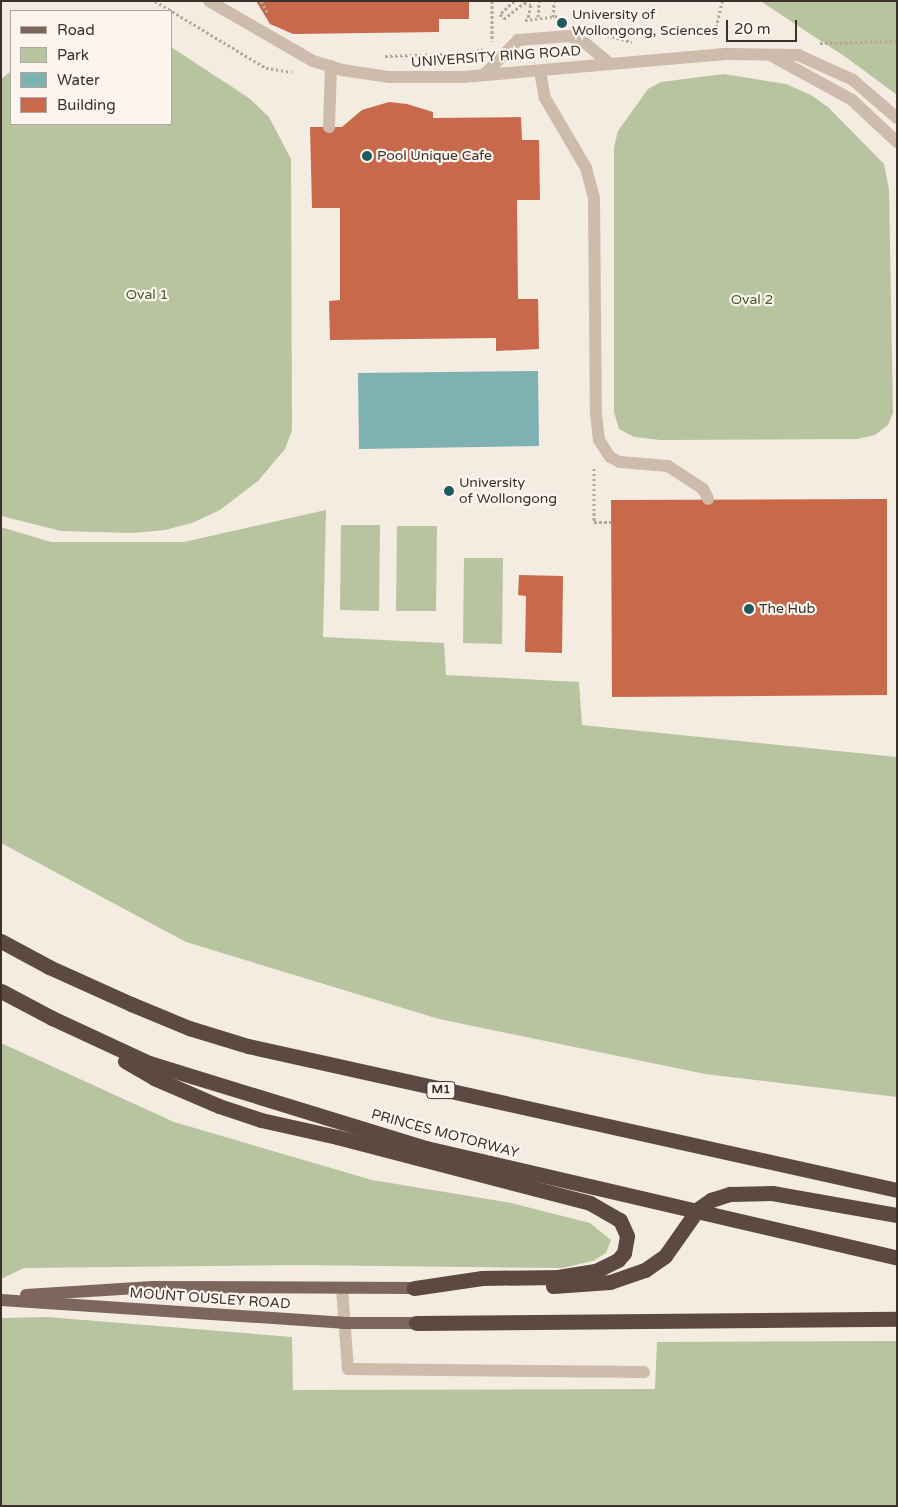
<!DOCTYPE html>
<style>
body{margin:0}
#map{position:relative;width:898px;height:1507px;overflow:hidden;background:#f4ebe1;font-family:"Varela Round",sans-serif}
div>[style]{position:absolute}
.green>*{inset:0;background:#b8c4a0}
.water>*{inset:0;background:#7fb0b2}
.building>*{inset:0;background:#c8694b}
.path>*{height:3px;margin-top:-1.5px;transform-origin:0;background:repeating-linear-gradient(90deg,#b9a596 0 2.5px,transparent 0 5px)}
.minor>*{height:12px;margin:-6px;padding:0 6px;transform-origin:6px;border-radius:6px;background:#cdbbac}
.major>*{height:12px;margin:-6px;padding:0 6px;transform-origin:6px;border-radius:6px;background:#7d675c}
.highway>*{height:15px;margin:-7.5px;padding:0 7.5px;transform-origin:7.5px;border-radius:7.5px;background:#5c4a42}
.dots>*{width:14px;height:14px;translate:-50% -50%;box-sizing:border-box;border:2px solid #fbf5ee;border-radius:50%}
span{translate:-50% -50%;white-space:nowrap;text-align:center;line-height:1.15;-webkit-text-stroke:4.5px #fbf5ee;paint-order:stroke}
.shield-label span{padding:1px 4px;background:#fbf5ee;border:1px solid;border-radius:4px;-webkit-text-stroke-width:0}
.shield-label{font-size:12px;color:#3b302b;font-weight:700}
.poi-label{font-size:14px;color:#3b302b}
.left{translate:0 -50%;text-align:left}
.street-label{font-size:14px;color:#3b302b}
.park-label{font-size:14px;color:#4a5a2e}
.frame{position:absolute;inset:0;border:2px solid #3b302b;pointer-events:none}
.legend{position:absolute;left:10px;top:10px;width:162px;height:115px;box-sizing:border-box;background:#fbf5ee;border:1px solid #aea6a0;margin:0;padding:6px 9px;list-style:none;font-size:15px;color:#3b302b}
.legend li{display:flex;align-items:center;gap:10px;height:25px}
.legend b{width:25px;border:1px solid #aea6a0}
.scale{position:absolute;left:726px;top:20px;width:71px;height:22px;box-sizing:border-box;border:2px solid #3b302b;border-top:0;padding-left:6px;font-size:15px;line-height:18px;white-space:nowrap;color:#3b302b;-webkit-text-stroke:4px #fbf5ee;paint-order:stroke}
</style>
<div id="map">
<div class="green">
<div style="clip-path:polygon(760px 1px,897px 1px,897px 95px,847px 58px)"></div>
<div style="clip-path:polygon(171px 47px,249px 98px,269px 117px,291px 159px,292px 430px,285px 449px,258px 481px,220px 510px,192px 523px,165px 530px,133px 533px,61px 531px,1px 516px,1px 79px,11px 71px,11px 124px,171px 124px)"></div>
<div style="clip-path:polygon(724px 74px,786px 84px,811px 95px,829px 108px,884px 164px,889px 189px,893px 413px,888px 425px,875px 435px,857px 439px,660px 440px,634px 437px,619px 429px,614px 412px,614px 147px,618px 131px,648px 89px,661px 82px)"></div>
<div style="clip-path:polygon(326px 510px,323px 637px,444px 643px,446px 675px,579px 682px,582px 725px,897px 757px,897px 1097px,705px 1074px,439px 1019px,186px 942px,1px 843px,1px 527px,51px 542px,184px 542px)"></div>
<div style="clip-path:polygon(341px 525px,380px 525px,379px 611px,340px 610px)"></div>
<div style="clip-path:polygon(397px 526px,437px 526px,436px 611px,396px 611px)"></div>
<div style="clip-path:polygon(464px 558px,503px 558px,502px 644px,463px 643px)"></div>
<div style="clip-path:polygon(1px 1043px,174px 1122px,372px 1180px,511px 1203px,590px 1223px,611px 1240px,606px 1253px,593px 1261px,562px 1268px,296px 1265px,24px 1268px,1px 1279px)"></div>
<div style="clip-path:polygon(47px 1317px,292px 1337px,293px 1390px,655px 1389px,657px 1342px,897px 1341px,897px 1506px,1px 1506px,1px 1318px)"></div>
</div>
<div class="water">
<div style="clip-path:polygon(538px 371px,539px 446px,359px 449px,358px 373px)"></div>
</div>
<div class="building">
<div style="clip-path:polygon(256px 1px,469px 1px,469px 19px,439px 19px,439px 32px,293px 34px,270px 24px)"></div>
<div style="clip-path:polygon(389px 102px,407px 104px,433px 112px,433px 118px,521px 117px,522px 140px,539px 140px,540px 200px,517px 200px,518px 299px,538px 299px,539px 349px,496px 351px,496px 338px,330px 340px,329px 301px,340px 300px,340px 208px,312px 208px,310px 127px,342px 127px,362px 110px)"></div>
<div style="clip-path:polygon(887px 499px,887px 695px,612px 697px,611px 500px)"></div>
<div style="clip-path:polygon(519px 575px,563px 576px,562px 653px,525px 652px,526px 596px,518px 595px)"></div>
</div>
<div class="path">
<div style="left:155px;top:1px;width:130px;rotate:31.1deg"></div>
<div style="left:266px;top:68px;width:26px;rotate:9deg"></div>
<div style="left:261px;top:1px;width:14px;rotate:60deg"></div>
<div style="left:492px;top:1px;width:40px;rotate:90deg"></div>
<div style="left:514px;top:1px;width:19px;rotate:137deg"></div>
<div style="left:500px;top:14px;width:6px;rotate:51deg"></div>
<div style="left:504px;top:19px;width:26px;rotate:-39deg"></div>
<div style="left:524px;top:3px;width:7px;rotate:16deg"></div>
<div style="left:531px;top:5px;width:13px;rotate:103deg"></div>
<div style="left:538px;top:17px;width:16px;rotate:-86deg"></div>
<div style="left:553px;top:17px;width:16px;rotate:-86deg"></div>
<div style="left:525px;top:20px;width:33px;rotate:-7deg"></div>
<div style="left:607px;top:35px;width:26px;rotate:16deg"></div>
<div style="left:714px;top:37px;width:37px;rotate:-77deg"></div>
<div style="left:820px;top:43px;width:77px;rotate:-1.5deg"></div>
<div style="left:385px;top:56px;width:82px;rotate:-2.1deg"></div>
<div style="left:467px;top:53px;width:16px;rotate:-14deg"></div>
<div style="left:594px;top:468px;width:54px;rotate:90deg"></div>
<div style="left:594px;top:522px;width:17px"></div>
</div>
<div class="minor">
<div style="left:209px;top:1px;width:120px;rotate:30deg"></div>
<div style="left:313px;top:61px;width:30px;rotate:17deg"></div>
<div style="left:342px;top:70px;width:48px;rotate:8.5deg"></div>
<div style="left:389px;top:77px;width:74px"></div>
<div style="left:463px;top:77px;width:266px;rotate:-5deg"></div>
<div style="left:728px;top:54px;width:70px;rotate:0.8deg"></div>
<div style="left:798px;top:55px;width:60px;rotate:24.4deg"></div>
<div style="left:853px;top:80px;width:58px;rotate:40.8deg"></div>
<div style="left:772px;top:56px;width:91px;rotate:28.8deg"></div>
<div style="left:852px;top:100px;width:62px;rotate:43deg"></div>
<div style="left:540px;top:71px;width:27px;rotate:80deg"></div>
<div style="left:545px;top:98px;width:81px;rotate:59.6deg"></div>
<div style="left:586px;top:168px;width:31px;rotate:75deg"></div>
<div style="left:594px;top:198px;width:215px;rotate:89.5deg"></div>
<div style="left:596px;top:413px;width:27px;rotate:84deg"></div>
<div style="left:599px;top:440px;width:20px;rotate:57deg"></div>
<div style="left:610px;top:457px;width:11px;rotate:27deg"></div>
<div style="left:620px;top:462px;width:48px;rotate:4.8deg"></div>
<div style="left:668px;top:466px;width:42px;rotate:33.3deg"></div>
<div style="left:703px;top:489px;width:11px;rotate:63deg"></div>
<div style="left:484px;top:75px;width:49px;rotate:-45.8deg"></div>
<div style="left:518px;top:40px;width:51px;rotate:-4.5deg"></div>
<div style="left:569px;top:36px;width:17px;rotate:24deg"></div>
<div style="left:585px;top:43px;width:33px;rotate:40deg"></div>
<div style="left:329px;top:127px;width:61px;rotate:-88.1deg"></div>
<div style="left:342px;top:1288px;width:81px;rotate:85.8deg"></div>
<div style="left:348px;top:1369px;width:296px;rotate:0.6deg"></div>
</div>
<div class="major">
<div style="left:26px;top:1295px;width:127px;rotate:-3.6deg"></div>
<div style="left:153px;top:1287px;width:261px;rotate:0.2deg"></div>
<div style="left:1px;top:1300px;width:343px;rotate:3.8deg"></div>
<div style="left:343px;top:1323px;width:73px"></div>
</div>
<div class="highway">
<div style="left:1px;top:941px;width:55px;rotate:28.4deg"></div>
<div style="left:49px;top:967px;width:90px;rotate:24.3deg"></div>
<div style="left:131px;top:1004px;width:63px;rotate:22.5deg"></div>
<div style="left:189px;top:1028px;width:62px;rotate:17deg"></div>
<div style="left:248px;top:1046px;width:665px;rotate:12.51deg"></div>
<div style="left:1px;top:991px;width:58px;rotate:27.9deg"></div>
<div style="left:52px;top:1018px;width:107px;rotate:24.9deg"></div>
<div style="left:149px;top:1063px;width:290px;rotate:17.1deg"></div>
<div style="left:426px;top:1148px;width:484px;rotate:13.1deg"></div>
<div style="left:125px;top:1061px;width:34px;rotate:30deg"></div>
<div style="left:154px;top:1078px;width:71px;rotate:23.3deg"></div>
<div style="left:219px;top:1106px;width:44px;rotate:18.4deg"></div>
<div style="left:261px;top:1120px;width:78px;rotate:12.6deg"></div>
<div style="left:337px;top:1137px;width:261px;rotate:14.6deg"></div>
<div style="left:590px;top:1203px;width:34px;rotate:30deg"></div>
<div style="left:620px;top:1220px;width:17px;rotate:66deg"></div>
<div style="left:627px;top:1236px;width:17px;rotate:100deg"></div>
<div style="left:624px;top:1253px;width:9px;rotate:131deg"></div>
<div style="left:618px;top:1260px;width:25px;rotate:154deg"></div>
<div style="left:595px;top:1271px;width:36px;rotate:171deg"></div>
<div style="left:559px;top:1277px;width:77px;rotate:179.3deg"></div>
<div style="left:482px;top:1278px;width:69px;rotate:171.6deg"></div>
<div style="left:553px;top:1286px;width:57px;rotate:-4deg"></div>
<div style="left:610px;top:1282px;width:37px;rotate:-19deg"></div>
<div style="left:645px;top:1270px;width:24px;rotate:-35deg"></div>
<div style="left:665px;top:1256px;width:57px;rotate:-54.9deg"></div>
<div style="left:698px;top:1209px;width:16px;rotate:-35deg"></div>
<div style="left:711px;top:1200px;width:20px;rotate:-18deg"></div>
<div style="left:730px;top:1194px;width:42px;rotate:-1.4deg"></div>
<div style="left:772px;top:1193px;width:127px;rotate:10deg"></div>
<div style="left:416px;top:1323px;width:481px;rotate:-0.5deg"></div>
</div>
<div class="dots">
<div style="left:562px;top:23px;background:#1f5a5e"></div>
<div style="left:367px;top:156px;background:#1f5a5e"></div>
<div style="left:449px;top:491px;background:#1f5a5e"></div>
<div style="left:749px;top:609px;background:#1f5a5e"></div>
</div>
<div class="shield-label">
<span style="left:441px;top:1090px">M1</span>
</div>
<div class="poi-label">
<span class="left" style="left:572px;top:23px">University of<br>Wollongong, Sciences</span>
<span class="left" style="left:377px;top:156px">Pool Unique Cafe</span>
<span class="left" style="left:459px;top:491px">University<br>of Wollongong</span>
<span class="left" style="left:759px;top:609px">The Hub</span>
</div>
<div class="street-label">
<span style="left:496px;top:57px;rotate:-4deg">UNIVERSITY RING ROAD</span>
<span style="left:445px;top:1134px;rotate:15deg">PRINCES MOTORWAY</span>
<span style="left:210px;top:1299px;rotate:4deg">MOUNT OUSLEY ROAD</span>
</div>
<div class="park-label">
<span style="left:147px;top:295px">Oval 1</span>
<span style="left:752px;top:300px">Oval 2</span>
</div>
<div class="frame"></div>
<ul class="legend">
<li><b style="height:6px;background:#7d675c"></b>Road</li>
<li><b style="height:14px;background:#b8c4a0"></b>Park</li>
<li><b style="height:14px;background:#7fb0b2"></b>Water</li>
<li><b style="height:14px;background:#c8694b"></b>Building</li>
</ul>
<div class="scale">20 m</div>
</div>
